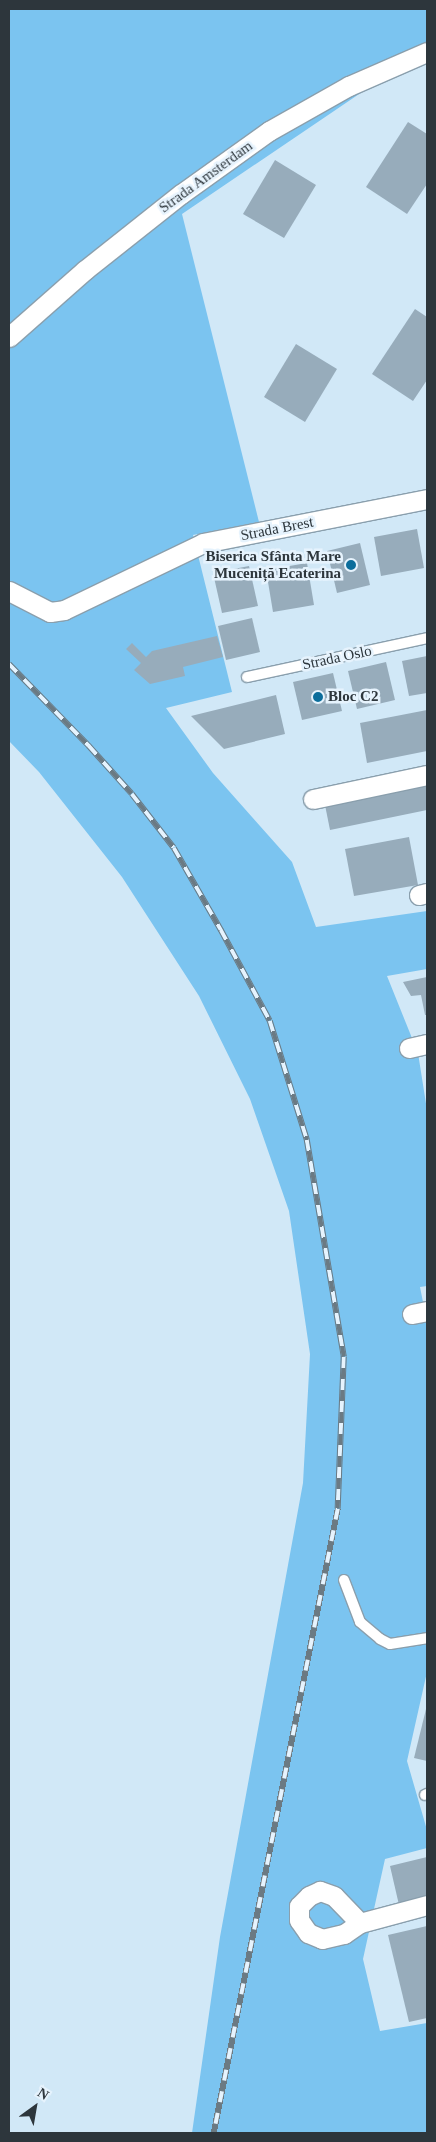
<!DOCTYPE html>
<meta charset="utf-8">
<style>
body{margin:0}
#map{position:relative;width:436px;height:2142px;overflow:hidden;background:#d1e8f7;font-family:Georgia,serif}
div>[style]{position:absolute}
.green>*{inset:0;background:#7bc4f0}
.building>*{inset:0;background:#97acbb}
.roads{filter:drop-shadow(1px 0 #8a9fad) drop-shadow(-1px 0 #8a9fad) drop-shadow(0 1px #8a9fad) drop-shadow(0 -1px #8a9fad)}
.lane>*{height:10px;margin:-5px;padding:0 5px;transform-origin:5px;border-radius:5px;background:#fff}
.street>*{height:19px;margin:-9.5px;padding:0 9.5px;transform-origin:9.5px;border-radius:9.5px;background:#fff}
.rail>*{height:5.5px;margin-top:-2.75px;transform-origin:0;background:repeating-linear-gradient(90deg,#e6f3fd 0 11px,#6b7a83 0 22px);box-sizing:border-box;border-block:1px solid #6b7a83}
.dots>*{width:14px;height:14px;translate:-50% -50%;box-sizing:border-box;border:2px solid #e6f3fd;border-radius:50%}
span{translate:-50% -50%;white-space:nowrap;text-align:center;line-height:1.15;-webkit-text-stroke:5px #e6f3fd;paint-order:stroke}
.street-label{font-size:15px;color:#2d363c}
.poi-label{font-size:15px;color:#2d363c;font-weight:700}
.right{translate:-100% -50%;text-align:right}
.left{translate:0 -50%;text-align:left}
.frame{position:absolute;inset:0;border:10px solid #2d363c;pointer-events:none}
.north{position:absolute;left:10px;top:2082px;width:50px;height:50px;-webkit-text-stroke:4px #e6f3fd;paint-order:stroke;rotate:32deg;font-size:14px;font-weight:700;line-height:20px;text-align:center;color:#2d363c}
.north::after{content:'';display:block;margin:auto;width:18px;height:22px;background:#2d363c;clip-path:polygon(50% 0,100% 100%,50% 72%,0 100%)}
</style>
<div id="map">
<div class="green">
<div style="clip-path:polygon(9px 9px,427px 9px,427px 48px,182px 214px,259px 522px,193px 535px,232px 692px,166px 708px,213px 773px,292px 862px,316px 927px,427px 911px,427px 969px,387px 976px,418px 1053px,427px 1110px,427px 1286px,420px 1287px,427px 1322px,427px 1672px,407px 1761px,427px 1830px,427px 1848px,385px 1859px,363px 1959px,380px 2031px,427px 2023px,427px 2133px,192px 2133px,220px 1937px,303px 1483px,310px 1354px,289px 1211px,250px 1099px,199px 996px,122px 877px,39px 772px,9px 741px)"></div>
</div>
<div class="building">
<div style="clip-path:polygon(408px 122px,427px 134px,427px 184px,407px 214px,366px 187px)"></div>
<div style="clip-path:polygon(275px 160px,316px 185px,284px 238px,243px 214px)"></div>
<div style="clip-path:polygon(415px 309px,427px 317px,427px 380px,413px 401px,372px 374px)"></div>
<div style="clip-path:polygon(296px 344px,337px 369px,305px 422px,264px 397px)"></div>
<div style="clip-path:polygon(417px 529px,424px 568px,381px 576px,374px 537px)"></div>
<div style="clip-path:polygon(360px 543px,370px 585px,337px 593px,327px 551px)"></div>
<div style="clip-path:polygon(307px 563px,314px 605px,273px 612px,266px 570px)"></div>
<div style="clip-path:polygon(249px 566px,258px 606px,222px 613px,213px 573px)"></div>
<div style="clip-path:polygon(252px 618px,260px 652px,226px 660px,218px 626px)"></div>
<div style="clip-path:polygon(217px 636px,223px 657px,183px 667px,185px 676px,150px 684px,134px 670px,141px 663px,126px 649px,132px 643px,146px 657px,152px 651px)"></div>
<div style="clip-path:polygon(427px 656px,427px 693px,409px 696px,402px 661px)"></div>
<div style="clip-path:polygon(386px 662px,395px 700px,357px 709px,348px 671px)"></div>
<div style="clip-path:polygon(333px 673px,342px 711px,302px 720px,293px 682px)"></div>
<div style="clip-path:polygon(276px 695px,285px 734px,224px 749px,191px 716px)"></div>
<div style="clip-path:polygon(427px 710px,427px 751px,367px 763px,360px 723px)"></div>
<div style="clip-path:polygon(427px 778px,427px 810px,330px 830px,324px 800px)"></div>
<div style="clip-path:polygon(409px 837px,418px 885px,354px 896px,345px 849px)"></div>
<div style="clip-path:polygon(427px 977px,427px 1015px,425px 1015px,421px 995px,411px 996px,403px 982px)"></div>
<div style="clip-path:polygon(427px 1705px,427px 1761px,414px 1758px)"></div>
<div style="clip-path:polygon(427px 1857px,427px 1898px,399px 1905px,390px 1866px)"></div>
<div style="clip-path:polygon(427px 1926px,427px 2018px,409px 2022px,388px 1935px)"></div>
</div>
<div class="roads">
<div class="lane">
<div style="left:247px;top:677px;width:184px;rotate:-12.2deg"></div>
<div style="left:344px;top:1580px;width:45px;rotate:69.1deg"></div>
<div style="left:360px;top:1622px;width:26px;rotate:40deg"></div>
<div style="left:380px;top:1639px;width:11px;rotate:27deg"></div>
<div style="left:390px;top:1644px;width:37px;rotate:-9deg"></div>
<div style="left:425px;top:1795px;width:2px;rotate:-27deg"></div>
</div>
<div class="street">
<div style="left:9px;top:337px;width:101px;rotate:-41.4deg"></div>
<div style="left:85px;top:270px;width:122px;rotate:-38.4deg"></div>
<div style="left:181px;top:194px;width:108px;rotate:-35.6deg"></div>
<div style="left:269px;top:131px;width:92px;rotate:-29.4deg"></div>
<div style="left:349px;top:86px;width:85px;rotate:-23.6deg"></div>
<div style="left:9px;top:591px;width:46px;rotate:27.1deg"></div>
<div style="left:50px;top:612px;width:14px;rotate:-8deg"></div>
<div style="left:64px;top:610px;width:154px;rotate:-25.7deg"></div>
<div style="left:203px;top:543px;width:228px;rotate:-11.1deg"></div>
<div style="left:313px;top:799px;width:116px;rotate:-11.9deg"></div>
<div style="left:419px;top:895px;width:8px;rotate:-14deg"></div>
<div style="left:409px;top:1048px;width:18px;rotate:-13deg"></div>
<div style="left:412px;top:1314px;width:15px;rotate:-11deg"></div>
<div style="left:360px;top:1923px;width:37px;rotate:-134deg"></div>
<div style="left:334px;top:1896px;width:15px;rotate:-160deg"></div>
<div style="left:320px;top:1891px;width:12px;rotate:156deg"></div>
<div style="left:309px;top:1896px;width:14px;rotate:135deg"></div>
<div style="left:299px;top:1906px;width:14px;rotate:90deg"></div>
<div style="left:299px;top:1920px;width:16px;rotate:55deg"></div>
<div style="left:308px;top:1933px;width:15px;rotate:23deg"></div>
<div style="left:322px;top:1939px;width:23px;rotate:-13deg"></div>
<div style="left:344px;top:1934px;width:19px;rotate:-35deg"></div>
<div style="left:360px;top:1923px;width:69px;rotate:-15deg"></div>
</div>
</div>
<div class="rail">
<div style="left:9px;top:664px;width:115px;rotate:45.7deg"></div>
<div style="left:89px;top:746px;width:64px;rotate:48.1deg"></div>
<div style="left:132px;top:794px;width:68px;rotate:52.1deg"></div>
<div style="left:174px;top:848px;width:95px;rotate:60.2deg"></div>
<div style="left:221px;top:930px;width:103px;rotate:61.7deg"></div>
<div style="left:270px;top:1021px;width:125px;rotate:72.7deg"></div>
<div style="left:307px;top:1140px;width:220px;rotate:80.3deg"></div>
<div style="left:344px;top:1357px;width:152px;rotate:92.3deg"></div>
<div style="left:338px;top:1509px;width:636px;rotate:101.24deg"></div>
</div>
<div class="dots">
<div style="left:351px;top:565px;background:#0b6d9b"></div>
<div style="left:318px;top:697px;background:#0b6d9b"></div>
</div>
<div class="street-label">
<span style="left:206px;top:177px;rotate:-36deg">Strada Amsterdam</span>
<span style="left:277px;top:529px;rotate:-11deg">Strada Brest</span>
<span style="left:337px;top:658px;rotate:-12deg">Strada Oslo</span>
</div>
<div class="poi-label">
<span class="right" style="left:341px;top:565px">Biserica Sfânta Mare<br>Muceniță Ecaterina</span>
<span class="left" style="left:328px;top:697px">Bloc C2</span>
</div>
<div class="frame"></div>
<div class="north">N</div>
</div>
